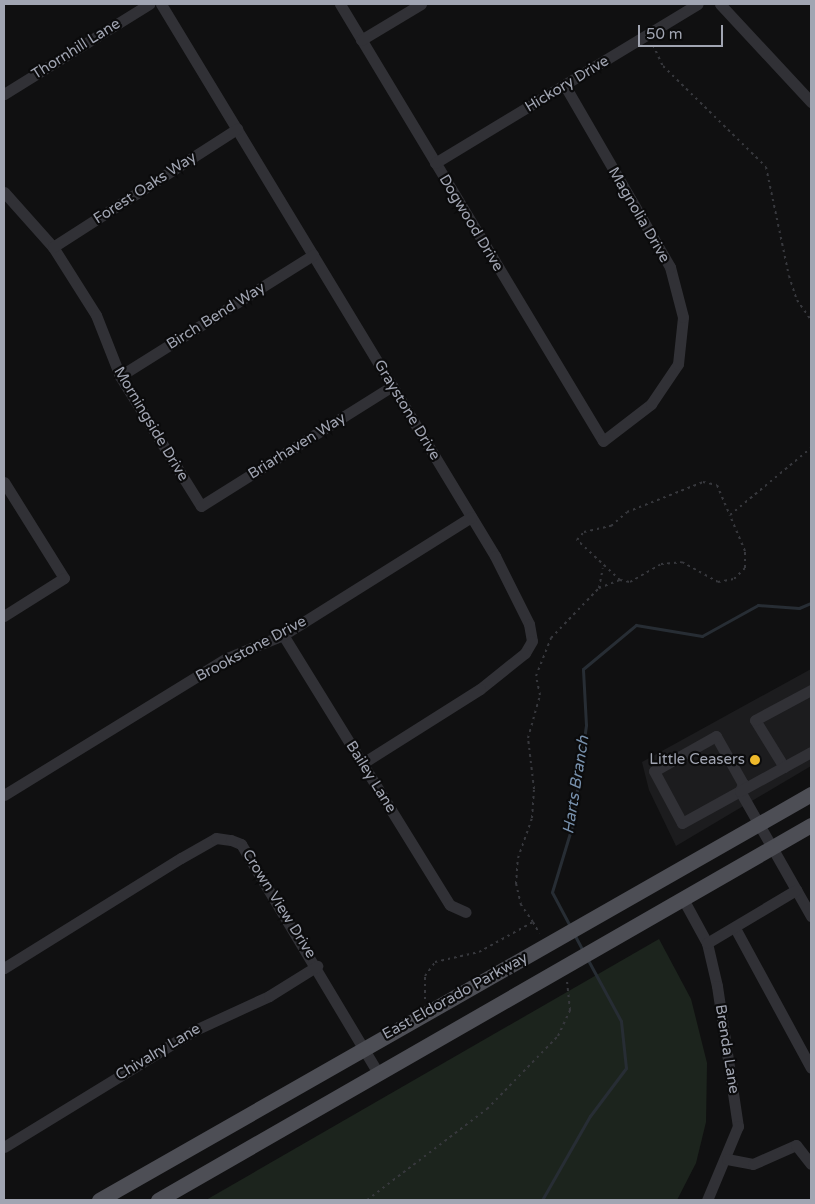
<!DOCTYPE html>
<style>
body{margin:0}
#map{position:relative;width:815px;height:1204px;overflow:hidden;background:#101011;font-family:"Varela Round",sans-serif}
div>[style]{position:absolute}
.built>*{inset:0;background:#1c1c1e}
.green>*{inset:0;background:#1c241d}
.stream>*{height:3px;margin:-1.5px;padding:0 1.5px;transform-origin:1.5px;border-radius:1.5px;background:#272d34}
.path>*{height:2px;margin-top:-1px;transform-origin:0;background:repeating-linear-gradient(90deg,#37383d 0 2.5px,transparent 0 6.5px)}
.minor>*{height:11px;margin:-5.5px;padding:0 5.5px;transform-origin:5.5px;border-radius:5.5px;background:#313136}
.major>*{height:15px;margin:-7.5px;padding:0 7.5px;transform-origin:7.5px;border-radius:7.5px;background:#4d4e55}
.dots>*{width:14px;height:14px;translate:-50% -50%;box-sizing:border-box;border:2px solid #0b0b0c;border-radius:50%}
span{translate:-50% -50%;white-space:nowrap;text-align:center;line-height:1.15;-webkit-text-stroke:4.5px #0b0b0c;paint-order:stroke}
.street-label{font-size:15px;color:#a1a5b2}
.poi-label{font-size:15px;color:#a1a5b2}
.right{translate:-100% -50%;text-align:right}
.water-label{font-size:16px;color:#7891ad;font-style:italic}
.frame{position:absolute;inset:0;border:5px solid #a1a5b2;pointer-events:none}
.scale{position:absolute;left:638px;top:25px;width:85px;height:22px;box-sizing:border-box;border:2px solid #a1a5b2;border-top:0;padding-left:6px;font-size:15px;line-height:18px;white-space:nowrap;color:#a1a5b2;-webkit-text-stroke:4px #0b0b0c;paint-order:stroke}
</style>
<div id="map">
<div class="built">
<div style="clip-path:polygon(811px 669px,811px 766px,676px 846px,649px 790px,642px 762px)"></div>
</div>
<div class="green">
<div style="clip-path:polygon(659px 939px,691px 999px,707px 1063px,706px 1122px,696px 1163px,677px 1200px,206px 1200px)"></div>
</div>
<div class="stream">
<div style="left:570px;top:926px;width:38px;rotate:-118deg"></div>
<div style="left:552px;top:892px;width:69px;rotate:-73.1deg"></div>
<div style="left:572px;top:826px;width:102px;rotate:-82.1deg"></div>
<div style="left:586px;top:725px;width:56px;rotate:-93.1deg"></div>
<div style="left:583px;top:669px;width:69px;rotate:-39.7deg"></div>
<div style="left:636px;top:625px;width:67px;rotate:9.5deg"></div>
<div style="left:702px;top:636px;width:64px;rotate:-29deg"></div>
<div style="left:758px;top:605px;width:41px;rotate:4.2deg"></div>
<div style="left:799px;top:608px;width:13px;rotate:-23deg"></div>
<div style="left:574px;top:934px;width:19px;rotate:62deg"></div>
<div style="left:542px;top:1200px;width:97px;rotate:-60.3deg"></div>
<div style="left:590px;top:1116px;width:60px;rotate:-53.1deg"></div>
<div style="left:626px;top:1068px;width:47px;rotate:-96.1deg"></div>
<div style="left:621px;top:1021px;width:72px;rotate:-118.4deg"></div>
</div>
<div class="path">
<div style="left:653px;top:45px;width:23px;rotate:65deg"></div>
<div style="left:663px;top:66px;width:144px;rotate:44.4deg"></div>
<div style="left:766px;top:167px;width:111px;rotate:78.1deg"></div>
<div style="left:789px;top:276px;width:25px;rotate:72deg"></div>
<div style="left:797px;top:300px;width:24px;rotate:55deg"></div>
<div style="left:620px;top:580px;width:59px;rotate:-137.1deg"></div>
<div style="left:577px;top:540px;width:11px;rotate:-49deg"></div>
<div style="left:584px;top:532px;width:28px;rotate:-13deg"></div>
<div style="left:611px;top:526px;width:21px;rotate:-41deg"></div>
<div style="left:627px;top:512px;width:82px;rotate:-21.5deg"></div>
<div style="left:703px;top:482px;width:14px;rotate:12deg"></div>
<div style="left:717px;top:485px;width:33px;rotate:67deg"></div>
<div style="left:599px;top:588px;width:20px;rotate:-79deg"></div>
<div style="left:533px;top:922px;width:21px;rotate:-125deg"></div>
<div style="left:521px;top:905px;width:22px;rotate:-103deg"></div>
<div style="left:516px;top:884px;width:26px;rotate:-86deg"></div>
<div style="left:518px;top:858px;width:42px;rotate:-70.7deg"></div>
<div style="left:532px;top:818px;width:29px;rotate:-86deg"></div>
<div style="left:534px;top:789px;width:51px;rotate:-96.7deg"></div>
<div style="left:528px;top:738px;width:45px;rotate:-74.4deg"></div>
<div style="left:540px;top:695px;width:19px;rotate:-102deg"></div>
<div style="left:536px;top:676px;width:41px;rotate:-68.5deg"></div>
<div style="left:551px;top:638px;width:69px;rotate:-46.2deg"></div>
<div style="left:599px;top:588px;width:22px;rotate:-21deg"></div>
<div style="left:620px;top:580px;width:10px;rotate:11deg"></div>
<div style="left:630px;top:582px;width:36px;rotate:-30deg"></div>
<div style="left:661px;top:564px;width:21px;rotate:-5deg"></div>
<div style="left:682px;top:562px;width:41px;rotate:29.1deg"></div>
<div style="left:718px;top:582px;width:16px;rotate:-11deg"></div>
<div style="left:734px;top:579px;width:16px;rotate:-45deg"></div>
<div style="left:745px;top:568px;width:17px;rotate:-90deg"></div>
<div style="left:745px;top:551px;width:39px;rotate:-113deg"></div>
<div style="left:730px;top:515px;width:105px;rotate:-39.6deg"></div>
<div style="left:425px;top:999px;width:23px;rotate:-90deg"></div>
<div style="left:425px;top:976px;width:17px;rotate:-54deg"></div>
<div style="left:435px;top:962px;width:45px;rotate:-12.8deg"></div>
<div style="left:479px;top:952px;width:62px;rotate:-29.1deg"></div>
<div style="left:533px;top:922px;width:13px;rotate:61deg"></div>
<div style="left:367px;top:1200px;width:151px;rotate:-37.2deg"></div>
<div style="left:487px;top:1109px;width:102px;rotate:-45.8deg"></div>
<div style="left:558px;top:1036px;width:29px;rotate:-65deg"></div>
<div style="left:570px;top:1010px;width:30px;rotate:-96deg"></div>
</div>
<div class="minor">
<div style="left:161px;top:4px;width:645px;rotate:58.82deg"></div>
<div style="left:495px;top:556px;width:76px;rotate:63.4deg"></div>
<div style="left:529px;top:624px;width:17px;rotate:80deg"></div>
<div style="left:532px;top:641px;width:14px;rotate:120deg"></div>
<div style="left:525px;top:653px;width:58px;rotate:141.3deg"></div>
<div style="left:480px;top:689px;width:138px;rotate:147.7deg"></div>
<div style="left:340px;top:4px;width:510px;rotate:58.96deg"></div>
<div style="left:603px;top:441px;width:61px;rotate:-37.6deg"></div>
<div style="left:651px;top:404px;width:48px;rotate:-56deg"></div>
<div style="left:678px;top:364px;width:47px;rotate:-83.9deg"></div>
<div style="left:683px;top:317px;width:52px;rotate:-104.6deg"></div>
<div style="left:670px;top:267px;width:209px;rotate:-120.1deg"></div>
<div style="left:720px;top:4px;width:134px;rotate:47.1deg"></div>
<div style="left:361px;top:40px;width:70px;rotate:-31deg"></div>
<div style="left:4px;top:94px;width:171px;rotate:-31.8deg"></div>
<div style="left:435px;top:163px;width:307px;rotate:-31.2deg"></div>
<div style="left:4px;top:192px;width:74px;rotate:48.3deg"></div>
<div style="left:53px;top:247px;width:80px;rotate:57.7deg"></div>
<div style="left:96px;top:315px;width:66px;rotate:68.5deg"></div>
<div style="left:120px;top:376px;width:153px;rotate:58.1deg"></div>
<div style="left:201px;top:506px;width:226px;rotate:-32.1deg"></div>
<div style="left:53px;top:247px;width:219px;rotate:-32.7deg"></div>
<div style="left:120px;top:376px;width:228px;rotate:-32.1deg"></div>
<div style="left:4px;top:482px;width:113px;rotate:58deg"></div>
<div style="left:64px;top:578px;width:71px;rotate:147.7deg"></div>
<div style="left:283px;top:635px;width:317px;rotate:58.3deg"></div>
<div style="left:450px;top:905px;width:17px;rotate:24deg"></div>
<div style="left:784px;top:767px;width:55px;rotate:-121.7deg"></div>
<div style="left:755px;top:720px;width:64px;rotate:-28.2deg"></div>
<div style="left:740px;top:791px;width:8px;rotate:-67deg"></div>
<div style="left:743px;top:784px;width:55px;rotate:-119.4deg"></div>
<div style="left:716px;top:736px;width:71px;rotate:150.6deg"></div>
<div style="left:654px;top:771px;width:59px;rotate:61.7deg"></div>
<div style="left:682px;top:823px;width:66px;rotate:-28.9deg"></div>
<div style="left:740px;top:791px;width:144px;rotate:60.4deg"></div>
<div style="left:740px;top:791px;width:81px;rotate:-28.8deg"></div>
<div style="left:4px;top:795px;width:262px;rotate:-31.6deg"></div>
<div style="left:227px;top:658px;width:61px;rotate:-22.3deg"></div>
<div style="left:283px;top:635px;width:222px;rotate:-32.1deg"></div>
<div style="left:683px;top:899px;width:50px;rotate:61.4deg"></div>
<div style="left:707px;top:943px;width:44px;rotate:76.9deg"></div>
<div style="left:717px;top:986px;width:142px;rotate:81.5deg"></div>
<div style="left:738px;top:1126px;width:80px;rotate:112.7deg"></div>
<div style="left:735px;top:928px;width:159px;rotate:61.5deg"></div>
<div style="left:707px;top:943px;width:104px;rotate:-30.8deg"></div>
<div style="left:4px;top:968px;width:208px;rotate:-31.9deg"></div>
<div style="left:181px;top:858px;width:40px;rotate:-29.7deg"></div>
<div style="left:216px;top:838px;width:15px;rotate:8deg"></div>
<div style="left:231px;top:840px;width:11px;rotate:22deg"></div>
<div style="left:241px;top:844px;width:267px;rotate:59.1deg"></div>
<div style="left:4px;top:1147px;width:222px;rotate:-31.5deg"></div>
<div style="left:193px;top:1031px;width:84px;rotate:-24.7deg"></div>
<div style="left:269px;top:996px;width:57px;rotate:-32deg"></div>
<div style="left:727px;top:1159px;width:26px;rotate:11deg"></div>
<div style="left:753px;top:1164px;width:47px;rotate:-23.8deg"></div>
<div style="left:796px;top:1145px;width:24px;rotate:52deg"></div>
</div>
<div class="major">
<div style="left:99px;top:1200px;width:820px;rotate:-29.69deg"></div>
<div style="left:158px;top:1200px;width:753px;rotate:-29.87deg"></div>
</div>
<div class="dots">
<div style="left:755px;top:760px;background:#eeb92b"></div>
</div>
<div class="street-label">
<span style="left:76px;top:49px;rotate:-32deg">Thornhill Lane</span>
<span style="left:567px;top:84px;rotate:-31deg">Hickory Drive</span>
<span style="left:145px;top:188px;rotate:-33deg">Forest Oaks Way</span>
<span style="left:639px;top:215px;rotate:60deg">Magnolia Drive</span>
<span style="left:471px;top:223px;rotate:59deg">Dogwood Drive</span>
<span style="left:216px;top:316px;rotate:-32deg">Birch Bend Way</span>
<span style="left:407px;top:410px;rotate:59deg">Graystone Drive</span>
<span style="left:151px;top:424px;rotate:59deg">Morningside Drive</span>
<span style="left:297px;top:446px;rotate:-32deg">Briarhaven Way</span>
<span style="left:251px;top:649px;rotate:-28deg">Brookstone Drive</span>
<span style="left:371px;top:777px;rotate:58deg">Bailey Lane</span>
<span style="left:279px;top:904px;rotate:58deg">Crown View Drive</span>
<span style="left:455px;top:996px;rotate:-29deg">East Eldorado Parkway</span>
<span style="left:727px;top:1049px;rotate:81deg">Brenda Lane</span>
<span style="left:158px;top:1052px;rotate:-31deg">Chivalry Lane</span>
</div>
<div class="poi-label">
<span class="right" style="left:745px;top:760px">Little Ceasers</span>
</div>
<div class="water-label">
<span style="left:576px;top:785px;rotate:-81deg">Harts Branch</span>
</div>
<div class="frame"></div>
<div class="scale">50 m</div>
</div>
